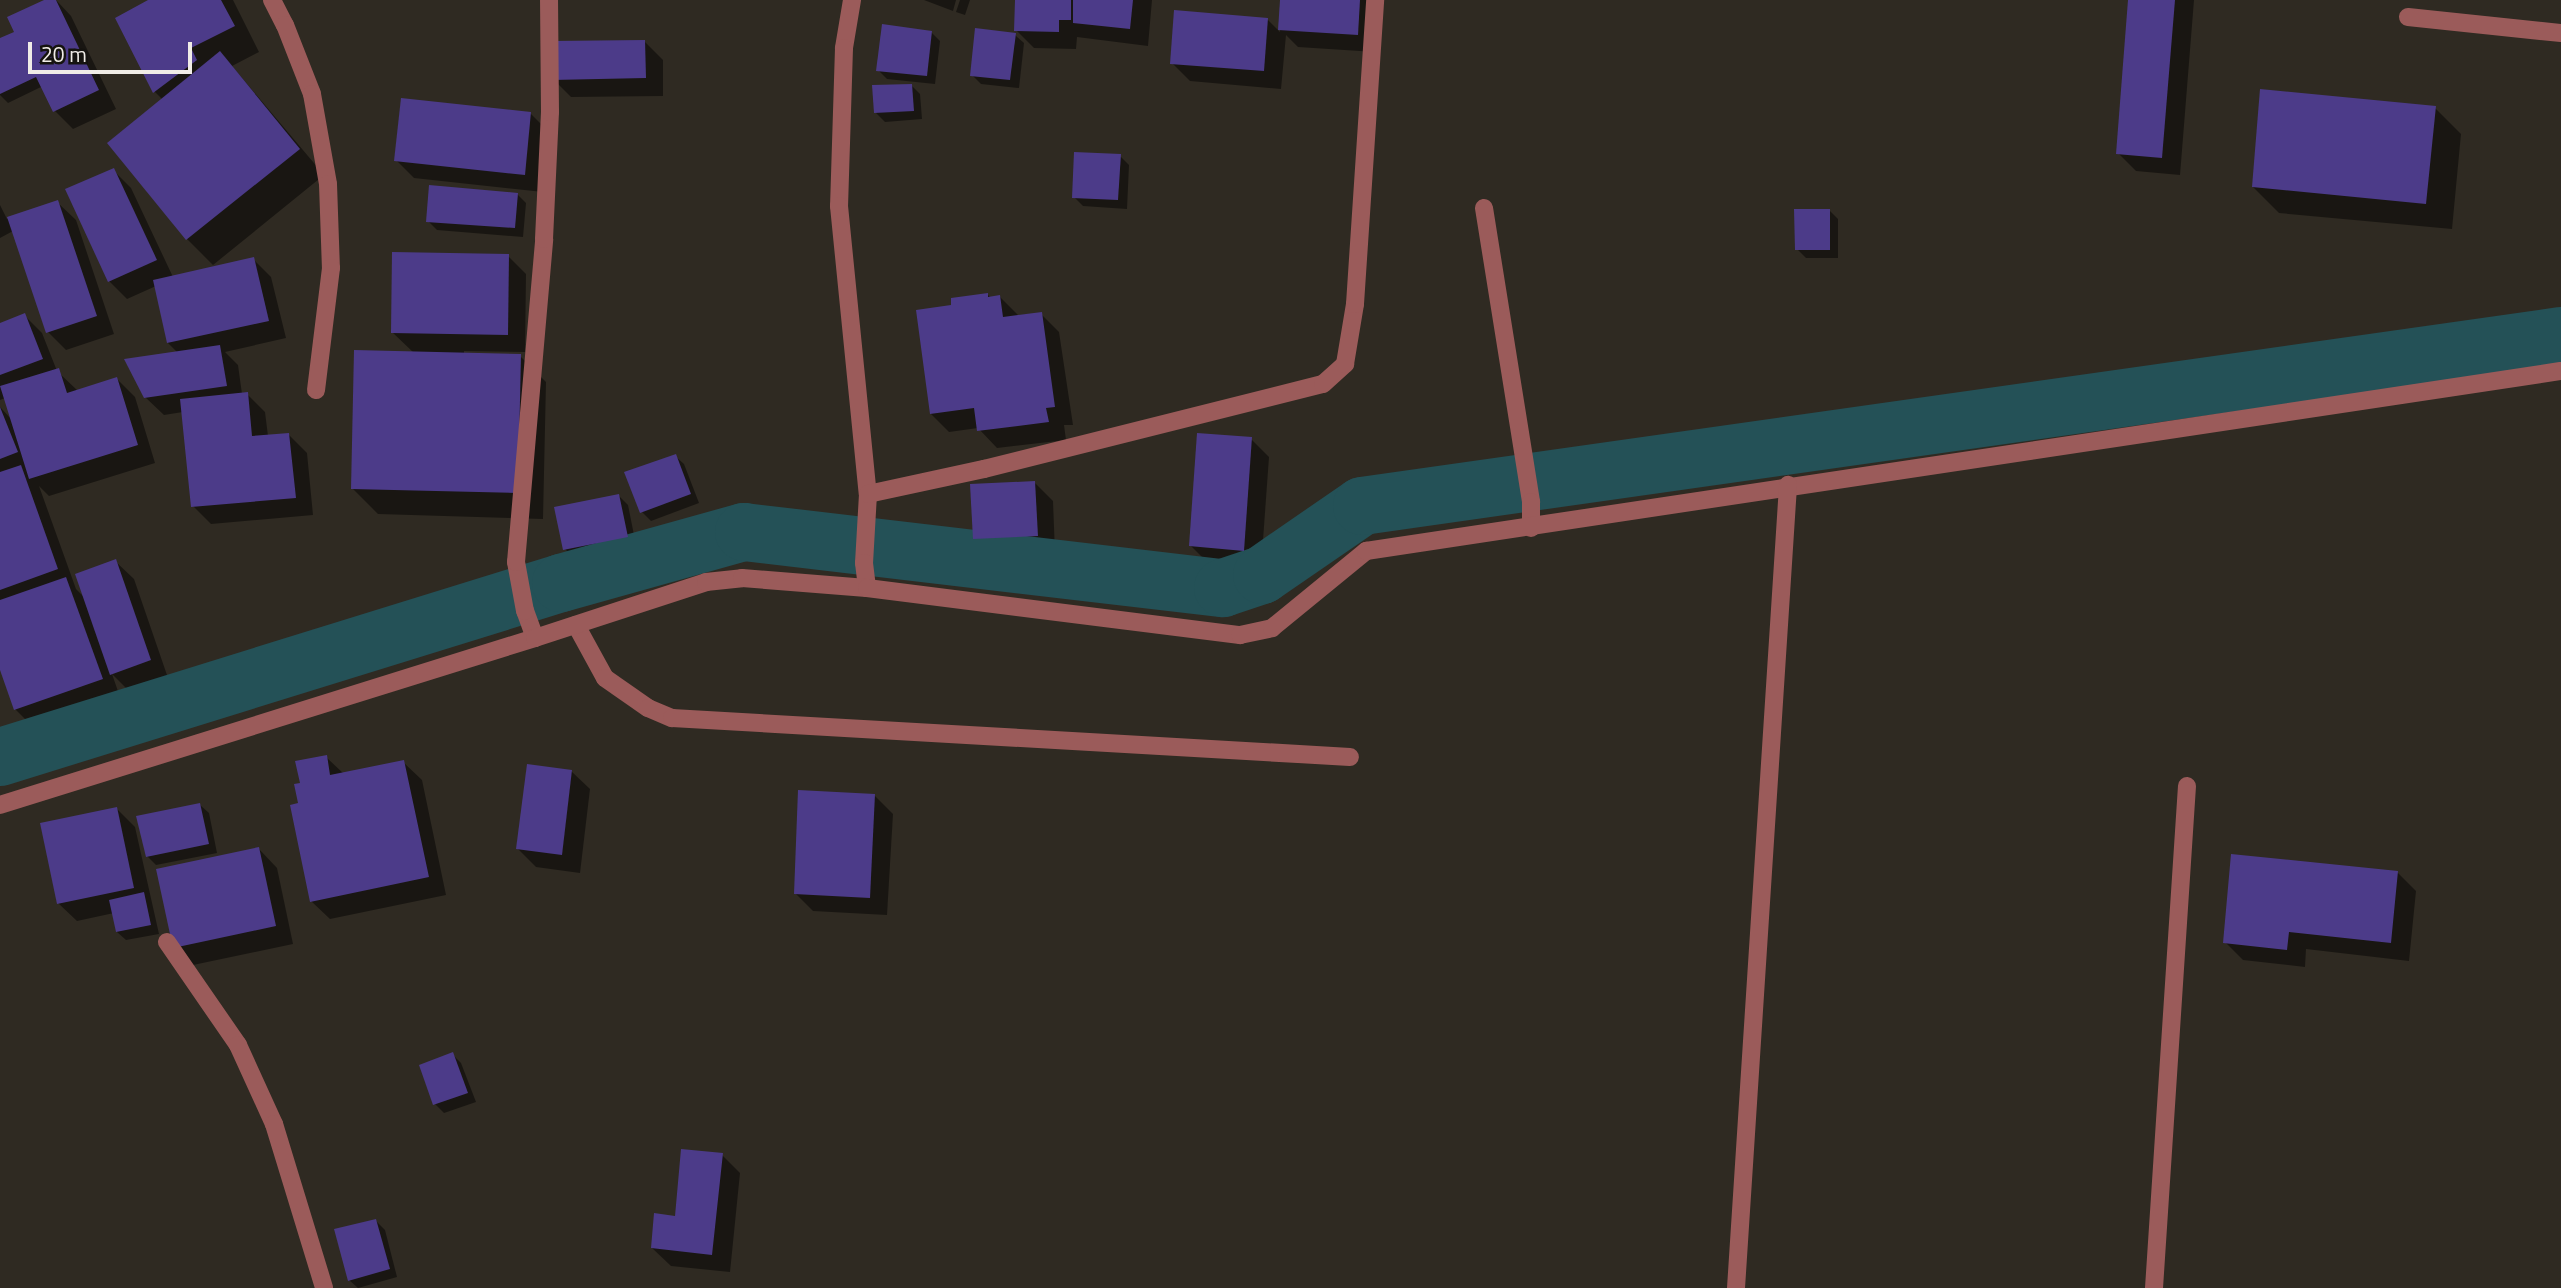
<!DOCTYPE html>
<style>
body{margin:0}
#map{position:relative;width:2561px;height:1288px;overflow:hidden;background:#2f2a22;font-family:"Titillium Web",sans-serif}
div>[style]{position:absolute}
.shadow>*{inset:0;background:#0007}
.canal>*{height:58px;margin:-29px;padding:0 29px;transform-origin:29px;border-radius:29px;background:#245157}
.building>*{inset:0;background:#4c3b89}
.minor>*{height:18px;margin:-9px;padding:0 9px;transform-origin:9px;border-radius:9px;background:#9b5b5a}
span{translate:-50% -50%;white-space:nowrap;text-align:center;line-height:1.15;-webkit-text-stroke:6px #15130f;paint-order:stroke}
.scale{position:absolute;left:28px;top:42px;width:164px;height:32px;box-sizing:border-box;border:4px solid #f0ece7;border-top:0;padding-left:9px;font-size:21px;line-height:24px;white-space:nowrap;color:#f0ece7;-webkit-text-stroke:5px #15130f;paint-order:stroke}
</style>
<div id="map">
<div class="shadow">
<div style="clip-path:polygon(48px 0,56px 0,71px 16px,116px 109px,73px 129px,55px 111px,43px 86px,8px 103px,0 95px,0 40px,19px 39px)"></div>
<div style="clip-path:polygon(149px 0,233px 0,259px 52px,232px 66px,324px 175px,213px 265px,187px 239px,163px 100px,155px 92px)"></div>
<div style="clip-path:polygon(924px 0,956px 0,953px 11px)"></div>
<div style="clip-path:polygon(960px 0,970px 0,965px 15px,956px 12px)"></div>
<div style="clip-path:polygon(1017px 0,1152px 0,1148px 46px,1077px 37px,1076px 49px,1034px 48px,1016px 30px)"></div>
<div style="clip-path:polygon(1282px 0,1379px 0,1375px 52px,1298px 47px,1286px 35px,1281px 89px,1190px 81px,1172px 63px,1267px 19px,1280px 32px)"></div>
<div style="clip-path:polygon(2130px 0,2194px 0,2180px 175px,2136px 171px,2118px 153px)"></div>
<div style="clip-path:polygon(931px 32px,940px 41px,935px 84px,887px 79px,878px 70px)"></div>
<div style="clip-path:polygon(1015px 35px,1024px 43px,1019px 88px,981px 84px,972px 75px)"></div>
<div style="clip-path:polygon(645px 42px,663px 60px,663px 96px,571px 97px,553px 79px)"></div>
<div style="clip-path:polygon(911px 85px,920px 94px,922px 119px,885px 122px,876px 113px)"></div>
<div style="clip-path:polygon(2435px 108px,2461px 134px,2452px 229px,2279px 213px,2253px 187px)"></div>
<div style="clip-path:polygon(531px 114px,549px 132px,543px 192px,414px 178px,396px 160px)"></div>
<div style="clip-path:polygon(1120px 156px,1129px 165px,1127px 209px,1083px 206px,1074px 197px)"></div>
<div style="clip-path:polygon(113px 170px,131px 188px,173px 277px,253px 259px,271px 277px,286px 338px,225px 352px,238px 365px,242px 394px,247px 394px,265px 412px,268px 436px,289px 435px,307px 453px,313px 515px,211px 524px,193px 506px,183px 412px,164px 415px,145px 397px,178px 353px,168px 343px,156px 286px,127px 299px,109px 281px)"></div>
<div style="clip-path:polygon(517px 194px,526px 203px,523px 237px,437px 230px,428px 221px)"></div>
<div style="clip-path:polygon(57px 202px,76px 220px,114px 334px,66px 350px,48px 332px,13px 231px,0 238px,0 205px,7px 219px)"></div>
<div style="clip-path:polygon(1829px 210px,1838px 219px,1838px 258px,1806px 258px,1797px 249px)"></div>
<div style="clip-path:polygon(508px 256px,526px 274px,525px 352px,464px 351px,464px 355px,520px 356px,546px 382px,543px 519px,378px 514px,352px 488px,414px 353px,392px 332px)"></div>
<div style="clip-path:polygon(988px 295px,992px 299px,1000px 297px,1018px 315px,1041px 314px,1059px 332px,1073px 425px,1064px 425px,1066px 440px,997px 448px,978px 428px,949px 432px,931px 414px,953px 306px)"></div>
<div style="clip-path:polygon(24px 315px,42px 333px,57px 371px,78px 391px,117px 379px,135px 397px,155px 463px,49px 496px,39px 486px,76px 589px,85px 598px,115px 561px,134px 579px,168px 678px,130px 692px,112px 674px,120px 697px,33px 727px,15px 709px,0 665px,0 407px,12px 420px,5px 398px,0 400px,0 325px)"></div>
<div style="clip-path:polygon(1251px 439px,1269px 457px,1261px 568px,1209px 564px,1191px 546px)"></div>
<div style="clip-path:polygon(675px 456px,684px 464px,699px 503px,651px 521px,642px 512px)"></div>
<div style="clip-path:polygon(1035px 483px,1053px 501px,1055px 553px,993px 556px,975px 538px)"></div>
<div style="clip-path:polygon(619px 496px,628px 505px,636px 545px,574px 558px,565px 549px)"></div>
<div style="clip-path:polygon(326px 757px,344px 774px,403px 762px,422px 780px,446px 895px,330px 919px,311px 901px,301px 805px,302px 784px)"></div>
<div style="clip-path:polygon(571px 771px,590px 789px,580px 873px,536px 867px,518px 849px)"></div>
<div style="clip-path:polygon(875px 796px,893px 814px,887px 915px,813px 911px,795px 893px)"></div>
<div style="clip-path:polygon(200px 805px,209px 813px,217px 853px,156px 865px,147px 856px)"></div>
<div style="clip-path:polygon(117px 809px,135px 827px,159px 934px,126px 940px,117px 932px,114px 913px,77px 921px,58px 903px)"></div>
<div style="clip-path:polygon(259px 849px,277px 868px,293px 944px,193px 965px,174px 947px)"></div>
<div style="clip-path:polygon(2398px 873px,2416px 891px,2409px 961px,2306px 949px,2305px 967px,2243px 960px,2225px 942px)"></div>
<div style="clip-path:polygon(452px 1054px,461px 1063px,476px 1102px,444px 1113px,435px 1104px)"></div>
<div style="clip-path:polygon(722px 1155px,740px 1173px,730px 1272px,671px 1266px,652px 1248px)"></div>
<div style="clip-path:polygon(376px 1221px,385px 1230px,397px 1277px,358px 1288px,349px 1280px)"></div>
</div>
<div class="canal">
<div style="left:0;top:757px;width:587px;rotate:-17.23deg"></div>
<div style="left:561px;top:583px;width:190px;rotate:-15.6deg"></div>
<div style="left:744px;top:532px;width:482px;rotate:6.7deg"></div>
<div style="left:1223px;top:588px;width:41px;rotate:-18.4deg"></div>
<div style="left:1262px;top:575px;width:121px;rotate:-34.6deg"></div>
<div style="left:1362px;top:506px;width:1211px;rotate:-8.07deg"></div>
</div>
<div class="building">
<div style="clip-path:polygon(44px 0,56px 0,99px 90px,53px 112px,36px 77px,0 94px,0 38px,14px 32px,7px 17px)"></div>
<div style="clip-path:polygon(148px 0,221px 0,235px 26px,191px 48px,197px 60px,153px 93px,115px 18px)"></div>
<div style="clip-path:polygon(1015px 0,1071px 0,1071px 20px,1059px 20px,1059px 32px,1014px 31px)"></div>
<div style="clip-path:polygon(1073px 0,1133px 0,1130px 29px,1073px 23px)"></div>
<div style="clip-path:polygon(1280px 0,1360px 0,1358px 35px,1278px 30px)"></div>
<div style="clip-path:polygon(2128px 0,2175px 0,2162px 158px,2116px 154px)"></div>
<div style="clip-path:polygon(1174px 10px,1268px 18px,1264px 71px,1170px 64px)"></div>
<div style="clip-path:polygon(882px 24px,932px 31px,927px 76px,876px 71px)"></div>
<div style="clip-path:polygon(975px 28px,1016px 33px,1010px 80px,970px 76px)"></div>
<div style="clip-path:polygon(645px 40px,646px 78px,552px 80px,551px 41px)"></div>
<div style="clip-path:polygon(220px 51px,300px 149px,186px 240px,107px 143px)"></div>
<div style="clip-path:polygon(912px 84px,914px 111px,874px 113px,872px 85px)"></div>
<div style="clip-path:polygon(2260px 89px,2436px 106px,2426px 204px,2252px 187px)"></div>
<div style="clip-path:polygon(401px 98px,531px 112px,525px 175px,394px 161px)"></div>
<div style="clip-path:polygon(1074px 152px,1121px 154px,1118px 200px,1072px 198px)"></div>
<div style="clip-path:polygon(114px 168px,157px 260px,108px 282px,65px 189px)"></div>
<div style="clip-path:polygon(429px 185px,518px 193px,515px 228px,426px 222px)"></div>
<div style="clip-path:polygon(58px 200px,97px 316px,46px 333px,7px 217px)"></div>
<div style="clip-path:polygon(1794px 209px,1830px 209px,1830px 250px,1795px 250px)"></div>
<div style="clip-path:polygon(392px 252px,509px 254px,508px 335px,391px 333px)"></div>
<div style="clip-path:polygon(254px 257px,269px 321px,167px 343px,153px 280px)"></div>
<div style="clip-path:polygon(988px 293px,988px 297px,1000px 295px,1003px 317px,1042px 312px,1055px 407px,1046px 408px,1049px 422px,977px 431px,974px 408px,930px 414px,916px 310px,951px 305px,951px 298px)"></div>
<div style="clip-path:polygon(25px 313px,43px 359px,0 375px,0 323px)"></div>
<div style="clip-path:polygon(220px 345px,227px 386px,144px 398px,124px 359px)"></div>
<div style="clip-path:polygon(354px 350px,521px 354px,518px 493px,351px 489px)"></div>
<div style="clip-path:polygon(59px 368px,67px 393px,117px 377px,138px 445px,29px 479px,0 386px)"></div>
<div style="clip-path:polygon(248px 392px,252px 436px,289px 433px,296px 498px,191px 507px,180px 399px)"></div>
<div style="clip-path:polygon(0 407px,18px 452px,0 459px)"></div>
<div style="clip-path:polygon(1197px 433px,1252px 437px,1244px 551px,1189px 546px)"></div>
<div style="clip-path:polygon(676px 454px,691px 494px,640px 513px,624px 472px)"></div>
<div style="clip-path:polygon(21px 465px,58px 569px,0 590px,0 472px)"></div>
<div style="clip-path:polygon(1035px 481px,1038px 536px,973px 539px,970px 484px)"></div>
<div style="clip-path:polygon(619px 494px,628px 537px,563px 550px,554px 507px)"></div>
<div style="clip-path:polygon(116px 559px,151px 660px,110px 675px,75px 574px)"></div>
<div style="clip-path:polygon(66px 577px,103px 679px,14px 710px,0 670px,0 600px)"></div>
<div style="clip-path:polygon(327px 755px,330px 775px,404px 760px,429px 877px,310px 902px,290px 805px,298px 803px,294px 784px,300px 783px,295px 761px)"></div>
<div style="clip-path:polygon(527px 764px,572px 770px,562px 855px,516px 849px)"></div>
<div style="clip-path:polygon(798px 790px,875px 794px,870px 898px,794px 894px)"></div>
<div style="clip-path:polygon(200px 803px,209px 844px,146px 857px,136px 816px)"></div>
<div style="clip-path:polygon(117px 807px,134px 888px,57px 904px,40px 823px)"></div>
<div style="clip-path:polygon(259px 847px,276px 926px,173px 948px,156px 869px)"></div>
<div style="clip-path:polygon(2231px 854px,2398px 871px,2391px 943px,2289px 932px,2287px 950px,2223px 943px)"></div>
<div style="clip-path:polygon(144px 892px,151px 925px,116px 932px,109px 900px)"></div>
<div style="clip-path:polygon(453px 1052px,468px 1093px,433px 1105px,419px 1065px)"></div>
<div style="clip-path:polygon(681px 1149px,723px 1153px,712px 1255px,651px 1248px,654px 1213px,675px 1216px)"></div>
<div style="clip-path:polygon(376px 1219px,390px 1269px,348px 1281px,334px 1229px)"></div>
</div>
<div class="minor">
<div style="left:272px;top:0;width:28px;rotate:63deg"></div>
<div style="left:285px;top:25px;width:74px;rotate:68.6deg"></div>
<div style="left:312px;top:94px;width:91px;rotate:79.9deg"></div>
<div style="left:328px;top:184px;width:84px;rotate:88deg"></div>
<div style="left:331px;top:268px;width:123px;rotate:97deg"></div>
<div style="left:852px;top:0;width:49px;rotate:99.5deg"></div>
<div style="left:844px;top:48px;width:158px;rotate:91.8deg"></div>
<div style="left:839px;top:206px;width:289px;rotate:84.3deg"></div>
<div style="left:868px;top:494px;width:69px;rotate:93.3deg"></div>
<div style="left:864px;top:563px;width:25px;rotate:83deg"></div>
<div style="left:2408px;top:17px;width:154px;rotate:6deg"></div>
<div style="left:1484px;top:208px;width:298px;rotate:80.9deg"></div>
<div style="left:1531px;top:502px;width:26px;rotate:90deg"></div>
<div style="left:868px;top:494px;width:119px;rotate:-12.2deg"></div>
<div style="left:984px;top:469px;width:349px;rotate:-14.1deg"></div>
<div style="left:1323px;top:384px;width:30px;rotate:-42deg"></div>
<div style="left:1345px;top:364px;width:61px;rotate:-80.5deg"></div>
<div style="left:1355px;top:304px;width:305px;rotate:-86.2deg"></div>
<div style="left:576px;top:625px;width:60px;rotate:61.3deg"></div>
<div style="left:605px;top:678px;width:52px;rotate:34.9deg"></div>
<div style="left:648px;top:708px;width:26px;rotate:23deg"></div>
<div style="left:672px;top:718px;width:679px;rotate:3.29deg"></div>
<div style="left:535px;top:638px;width:29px;rotate:-110deg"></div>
<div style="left:525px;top:611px;width:50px;rotate:-100.4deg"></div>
<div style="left:516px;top:562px;width:324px;rotate:-85deg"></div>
<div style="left:544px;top:239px;width:127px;rotate:-87.3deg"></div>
<div style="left:550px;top:112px;width:112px;rotate:-90.5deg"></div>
<div style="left:0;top:805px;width:560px;rotate:-17.34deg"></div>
<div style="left:535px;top:638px;width:180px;rotate:-18.1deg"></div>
<div style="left:706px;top:582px;width:36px;rotate:-6deg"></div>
<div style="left:742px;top:578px;width:125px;rotate:4.6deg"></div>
<div style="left:867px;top:588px;width:376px;rotate:7.2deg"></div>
<div style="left:1240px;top:635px;width:33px;rotate:-12deg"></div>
<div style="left:1272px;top:628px;width:122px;rotate:-39.3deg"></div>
<div style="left:1366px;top:551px;width:1208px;rotate:-8.57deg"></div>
<div style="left:167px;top:942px;width:125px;rotate:55.4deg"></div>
<div style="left:238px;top:1045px;width:87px;rotate:65.5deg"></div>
<div style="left:274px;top:1124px;width:171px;rotate:73deg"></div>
<div style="left:1736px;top:1288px;width:805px;rotate:-86.29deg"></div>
<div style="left:2154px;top:1288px;width:503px;rotate:-86.24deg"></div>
</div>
<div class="scale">20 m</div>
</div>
